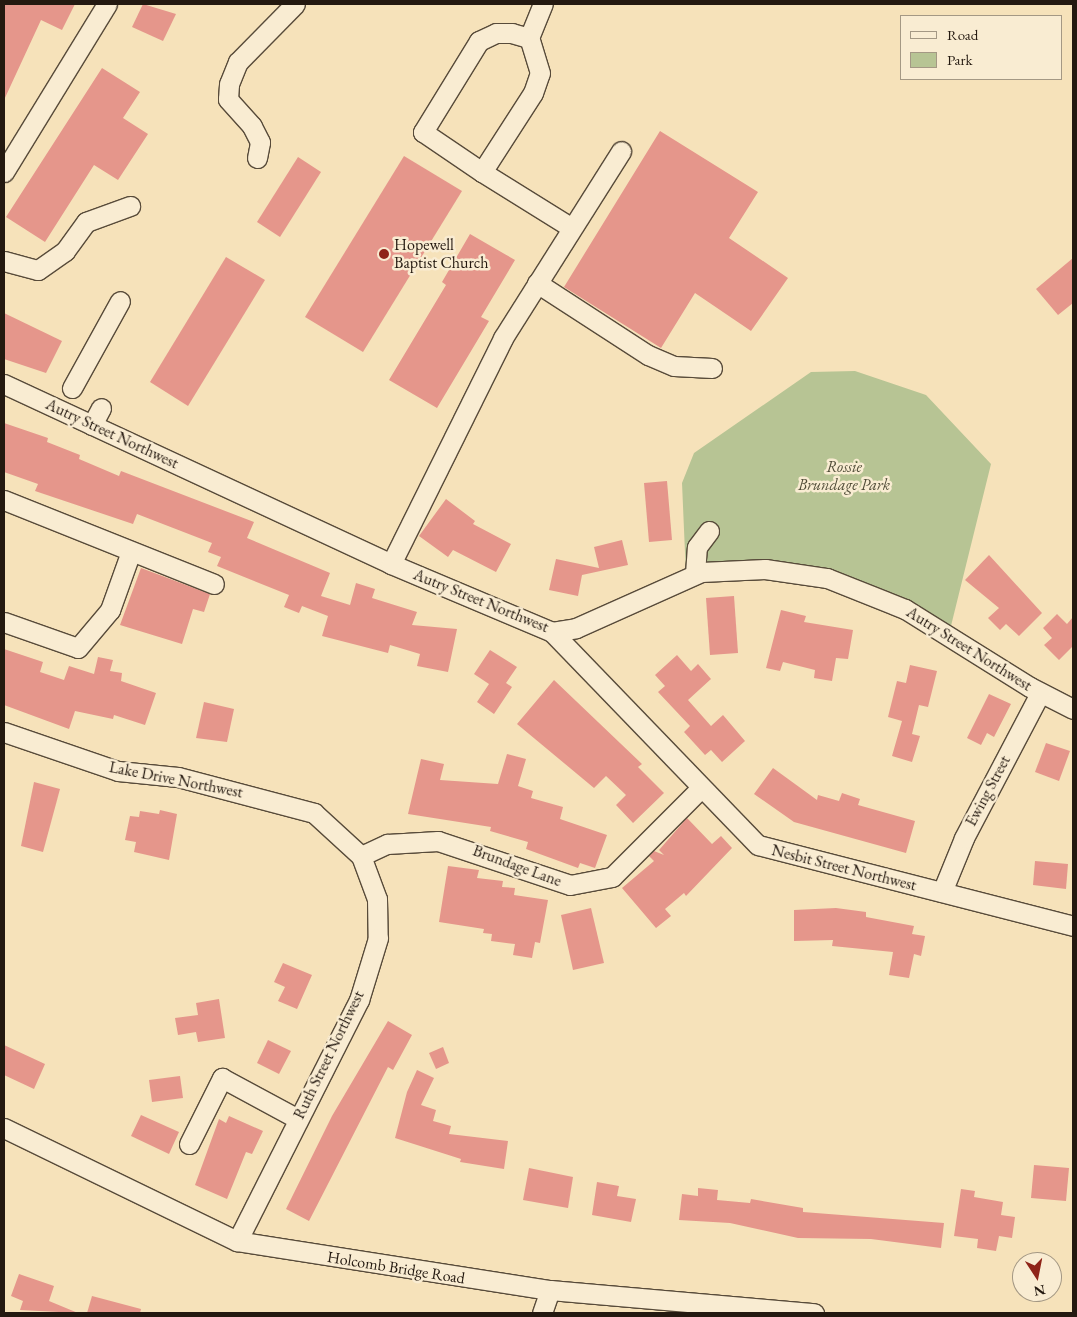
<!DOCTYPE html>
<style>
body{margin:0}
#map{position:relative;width:1077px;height:1317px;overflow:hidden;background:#f6e2ba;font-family:"EB Garamond",serif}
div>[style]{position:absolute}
.green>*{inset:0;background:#b7c494}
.building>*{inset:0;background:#e5968b}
.roads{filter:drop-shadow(1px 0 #584b3a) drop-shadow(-1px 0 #584b3a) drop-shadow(0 1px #584b3a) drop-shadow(0 -1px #584b3a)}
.minor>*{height:19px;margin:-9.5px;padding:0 9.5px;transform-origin:9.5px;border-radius:9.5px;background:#f9ecd2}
.dots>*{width:14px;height:14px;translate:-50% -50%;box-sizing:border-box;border:2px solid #f9ecd2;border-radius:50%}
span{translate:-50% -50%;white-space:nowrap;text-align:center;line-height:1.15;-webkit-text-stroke:5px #f9ecd2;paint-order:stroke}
.poi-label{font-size:16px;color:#241910}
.left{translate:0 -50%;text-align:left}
.street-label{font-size:16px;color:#241910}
.park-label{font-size:16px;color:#504c38;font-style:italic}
.frame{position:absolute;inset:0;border:5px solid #241910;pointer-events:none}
.legend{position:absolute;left:900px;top:15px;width:162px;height:65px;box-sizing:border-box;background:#f9ecd2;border:1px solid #a49884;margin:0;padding:6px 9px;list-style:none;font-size:15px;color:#241910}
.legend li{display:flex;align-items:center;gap:10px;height:25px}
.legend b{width:25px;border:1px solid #a49884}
.north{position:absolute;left:1012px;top:1252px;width:50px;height:50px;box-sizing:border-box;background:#f9ecd2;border:1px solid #a49884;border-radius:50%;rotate:169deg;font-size:14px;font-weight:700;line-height:20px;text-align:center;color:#241910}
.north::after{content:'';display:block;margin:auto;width:18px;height:22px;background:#8f2418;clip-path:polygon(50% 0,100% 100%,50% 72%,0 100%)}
</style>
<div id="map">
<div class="green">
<div style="clip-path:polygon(855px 371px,926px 395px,991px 464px,949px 634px,827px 578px,686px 576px,682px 483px,694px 453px,811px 372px)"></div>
</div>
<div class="building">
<div style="clip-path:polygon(4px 4px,75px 4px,62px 30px,41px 20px,4px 100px)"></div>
<div style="clip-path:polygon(143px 4px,176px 14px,163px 41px,132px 27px)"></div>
<div style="clip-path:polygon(102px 68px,140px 92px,123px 118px,148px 134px,118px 180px,94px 165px,45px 242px,6px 217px)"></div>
<div style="clip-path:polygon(660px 131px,758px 192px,729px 238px,788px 278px,751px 331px,695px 293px,661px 348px,564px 287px)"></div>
<div style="clip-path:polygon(404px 156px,462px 191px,363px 352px,305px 317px)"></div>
<div style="clip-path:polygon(298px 157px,321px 172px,280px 237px,257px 222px)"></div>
<div style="clip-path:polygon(470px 234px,515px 260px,481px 317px,489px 321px,437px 408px,389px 380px,446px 285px,442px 282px)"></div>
<div style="clip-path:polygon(226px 257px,265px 280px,188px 406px,150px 382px)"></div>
<div style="clip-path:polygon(1073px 258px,1073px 303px,1058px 315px,1036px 289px)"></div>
<div style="clip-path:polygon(4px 313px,62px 341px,46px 373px,4px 359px)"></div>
<div style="clip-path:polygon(4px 423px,48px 438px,47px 442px,80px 455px,79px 459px,119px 476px,121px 471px,254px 522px,247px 538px,330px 573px,321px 596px,350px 605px,356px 583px,375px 589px,372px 598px,417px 612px,412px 625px,457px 629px,448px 672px,417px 666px,420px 654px,390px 645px,388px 653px,322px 636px,328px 616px,302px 606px,299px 613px,284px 607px,289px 595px,217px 566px,221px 557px,208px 552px,212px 543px,137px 514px,133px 524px,35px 491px,38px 484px,4px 472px)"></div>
<div style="clip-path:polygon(667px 481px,672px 540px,649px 542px,644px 483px)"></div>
<div style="clip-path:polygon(446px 499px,475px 521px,473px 524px,511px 544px,496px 572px,453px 550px,448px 557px,419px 536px)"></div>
<div style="clip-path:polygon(622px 540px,628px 565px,582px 575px,578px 596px,549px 590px,556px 559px,599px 568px,594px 547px)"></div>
<div style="clip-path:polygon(989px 555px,1042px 613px,1019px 636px,1006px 624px,1000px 630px,988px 618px,999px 608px,965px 580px)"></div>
<div style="clip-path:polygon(141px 568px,210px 594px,204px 612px,193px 609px,182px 644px,120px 625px)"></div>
<div style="clip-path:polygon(734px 596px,738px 653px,710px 655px,706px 598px)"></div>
<div style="clip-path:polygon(781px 610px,806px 616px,804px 622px,853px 630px,848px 659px,836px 658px,832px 681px,814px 678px,815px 670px,783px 662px,780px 671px,766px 668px)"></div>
<div style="clip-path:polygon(1057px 614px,1067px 624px,1073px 617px,1073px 646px,1059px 660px,1044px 645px,1052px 638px,1043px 628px)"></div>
<div style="clip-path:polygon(4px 649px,43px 662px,40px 672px,64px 680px,69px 666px,94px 674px,98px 657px,113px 660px,110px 671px,122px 673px,121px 681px,156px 693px,145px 725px,114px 715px,113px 719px,75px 711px,69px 729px,4px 705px)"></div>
<div style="clip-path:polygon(490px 650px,517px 667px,506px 683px,512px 687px,494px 714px,477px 702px,489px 684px,474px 674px)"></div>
<div style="clip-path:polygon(677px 655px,691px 671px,698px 664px,711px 679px,688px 700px,711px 726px,723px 715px,745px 741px,722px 762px,711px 750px,705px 755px,684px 732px,690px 726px,658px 692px,665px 686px,655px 675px)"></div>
<div style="clip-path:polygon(910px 665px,937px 671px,928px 707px,919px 705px,912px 734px,920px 736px,912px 762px,892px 756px,902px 721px,888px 717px,897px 681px,906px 683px)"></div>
<div style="clip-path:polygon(554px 680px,642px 764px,638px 767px,664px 793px,633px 823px,616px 805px,626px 795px,606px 776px,594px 788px,517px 724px)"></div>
<div style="clip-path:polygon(989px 694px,1011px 704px,994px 737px,987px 733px,981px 745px,967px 738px)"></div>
<div style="clip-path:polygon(204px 702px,234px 709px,227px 742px,196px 738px)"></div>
<div style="clip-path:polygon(1046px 743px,1070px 751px,1059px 781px,1035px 772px)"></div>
<div style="clip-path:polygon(507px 754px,526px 759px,518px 786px,533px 791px,531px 798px,563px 807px,560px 819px,607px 835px,595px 868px,580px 863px,578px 868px,526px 849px,528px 842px,490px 831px,491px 827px,408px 814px,421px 759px,444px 764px,440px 780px,498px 784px)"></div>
<div style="clip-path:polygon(773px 768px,817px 800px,818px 795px,839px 801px,842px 793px,860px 799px,858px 805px,915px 821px,906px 853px,794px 822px,754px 794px)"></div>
<div style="clip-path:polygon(34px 782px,60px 789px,43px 852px,21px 846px)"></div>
<div style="clip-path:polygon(160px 810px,177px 814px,169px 860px,134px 852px,136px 842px,125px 840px,130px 816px,139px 817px,140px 811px,159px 814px)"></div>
<div style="clip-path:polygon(687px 818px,712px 844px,721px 836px,732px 848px,686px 896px,684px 893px,665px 909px,671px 916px,656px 928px,622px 888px,654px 861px,649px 856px,654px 851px,664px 855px,659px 850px)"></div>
<div style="clip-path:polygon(1035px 861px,1068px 864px,1066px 889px,1033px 885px)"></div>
<div style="clip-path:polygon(448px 866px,479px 870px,477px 878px,503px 881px,502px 887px,515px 888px,514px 895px,548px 900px,540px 943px,535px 942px,532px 958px,513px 955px,515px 944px,491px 941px,492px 934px,483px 933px,484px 929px,439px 922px)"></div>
<div style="clip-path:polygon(591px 908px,604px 963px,573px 970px,561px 915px)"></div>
<div style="clip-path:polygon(836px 908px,866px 912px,866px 917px,914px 926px,912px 934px,925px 936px,921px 956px,914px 954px,909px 978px,889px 975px,893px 952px,832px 946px,833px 940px,794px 941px,794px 910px)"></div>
<div style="clip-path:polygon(283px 963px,312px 975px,297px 1009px,278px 1001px,285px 987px,274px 982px)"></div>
<div style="clip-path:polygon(219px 999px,225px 1038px,198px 1042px,196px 1032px,178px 1035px,175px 1018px,198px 1015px,196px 1003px)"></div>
<div style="clip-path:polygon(388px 1021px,412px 1035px,393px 1070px,388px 1067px,309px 1221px,286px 1209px,332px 1116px)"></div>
<div style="clip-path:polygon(268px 1040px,291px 1051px,279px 1074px,257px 1063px)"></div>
<div style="clip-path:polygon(4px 1045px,45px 1064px,34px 1089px,4px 1075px)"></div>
<div style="clip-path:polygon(443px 1047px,449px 1063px,436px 1069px,429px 1053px)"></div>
<div style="clip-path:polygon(417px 1070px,434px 1078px,421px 1105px,436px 1110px,433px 1121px,451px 1126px,449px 1134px,508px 1141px,504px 1169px,460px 1162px,461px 1159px,395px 1138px,407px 1092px)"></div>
<div style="clip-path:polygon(180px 1076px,183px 1098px,152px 1102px,149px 1080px)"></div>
<div style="clip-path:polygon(141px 1115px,179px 1132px,169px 1154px,131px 1136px)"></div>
<div style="clip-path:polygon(229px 1116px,263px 1131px,252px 1154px,246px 1152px,227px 1199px,195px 1185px,219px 1119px,226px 1123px)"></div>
<div style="clip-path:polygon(1034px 1165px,1069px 1168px,1066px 1201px,1031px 1198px)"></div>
<div style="clip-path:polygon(529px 1168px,573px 1177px,568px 1208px,523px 1200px)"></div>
<div style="clip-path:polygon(597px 1182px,619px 1186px,617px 1196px,636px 1199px,631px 1222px,592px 1215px)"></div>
<div style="clip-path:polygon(698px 1188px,718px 1190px,717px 1200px,750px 1203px,751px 1199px,803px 1208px,803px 1212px,944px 1223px,941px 1248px,871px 1239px,798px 1238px,730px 1223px,679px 1220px,682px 1194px,698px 1196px)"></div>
<div style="clip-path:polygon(961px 1189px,975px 1191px,974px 1197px,1003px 1202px,1001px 1215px,1015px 1217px,1012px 1238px,999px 1236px,996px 1251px,977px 1248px,978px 1239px,954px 1236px)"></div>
<div style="clip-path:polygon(19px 1274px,54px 1286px,49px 1301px,78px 1313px,20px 1310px,23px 1301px,11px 1296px)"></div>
<div style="clip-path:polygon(92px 1296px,141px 1309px,140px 1313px,87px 1313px)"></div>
</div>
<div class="roads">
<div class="minor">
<div style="left:529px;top:38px;width:37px;rotate:-68deg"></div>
<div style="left:257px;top:158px;width:16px;rotate:-79deg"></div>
<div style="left:260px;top:142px;width:18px;rotate:-117deg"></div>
<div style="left:252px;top:126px;width:36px;rotate:-132deg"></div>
<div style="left:228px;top:99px;width:15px;rotate:-86deg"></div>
<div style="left:229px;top:84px;width:24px;rotate:-68deg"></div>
<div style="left:238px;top:62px;width:81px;rotate:-45.5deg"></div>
<div style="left:4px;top:172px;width:197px;rotate:-58.5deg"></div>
<div style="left:482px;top:172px;width:94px;rotate:-57.2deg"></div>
<div style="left:533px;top:93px;width:21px;rotate:-71deg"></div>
<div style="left:540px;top:73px;width:37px;rotate:-107deg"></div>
<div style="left:529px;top:38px;width:18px;rotate:-164deg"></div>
<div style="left:512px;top:33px;width:16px;rotate:180deg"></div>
<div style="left:496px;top:33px;width:19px;rotate:155deg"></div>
<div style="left:479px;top:41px;width:107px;rotate:121.6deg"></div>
<div style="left:423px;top:132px;width:71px;rotate:34.1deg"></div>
<div style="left:482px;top:172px;width:106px;rotate:31.9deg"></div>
<div style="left:4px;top:261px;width:35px;rotate:15deg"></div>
<div style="left:38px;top:270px;width:33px;rotate:-35deg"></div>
<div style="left:65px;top:251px;width:36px;rotate:-54deg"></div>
<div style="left:86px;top:222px;width:47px;rotate:-20deg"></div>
<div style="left:537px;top:283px;width:132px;rotate:33deg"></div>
<div style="left:648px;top:355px;width:28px;rotate:23deg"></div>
<div style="left:674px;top:366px;width:38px;rotate:3deg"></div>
<div style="left:4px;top:384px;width:427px;rotate:24.9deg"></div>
<div style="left:391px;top:564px;width:175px;rotate:22.9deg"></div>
<div style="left:552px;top:632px;width:24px;rotate:-9deg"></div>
<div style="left:576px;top:628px;width:137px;rotate:-24.1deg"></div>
<div style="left:701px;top:572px;width:64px;rotate:-2.7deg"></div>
<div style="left:765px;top:569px;width:63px;rotate:8.3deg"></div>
<div style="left:827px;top:578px;width:84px;rotate:21.7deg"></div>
<div style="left:905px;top:609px;width:147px;rotate:32deg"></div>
<div style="left:1030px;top:687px;width:48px;rotate:27.1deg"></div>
<div style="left:72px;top:388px;width:99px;rotate:-61.1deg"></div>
<div style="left:92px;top:425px;width:19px;rotate:-62deg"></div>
<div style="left:4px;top:500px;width:226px;rotate:21.8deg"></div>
<div style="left:391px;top:564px;width:252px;rotate:-63.6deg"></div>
<div style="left:503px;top:338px;width:221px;rotate:-57.7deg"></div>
<div style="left:695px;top:574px;width:27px;rotate:-86deg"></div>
<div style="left:697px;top:547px;width:20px;rotate:-53deg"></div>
<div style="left:4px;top:622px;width:78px;rotate:19.4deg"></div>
<div style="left:78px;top:648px;width:50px;rotate:-49.9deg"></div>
<div style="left:110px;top:610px;width:59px;rotate:-70.3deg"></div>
<div style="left:552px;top:632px;width:296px;rotate:46deg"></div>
<div style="left:758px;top:845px;width:325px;rotate:14.4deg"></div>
<div style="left:4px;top:732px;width:120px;rotate:18.9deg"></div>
<div style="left:118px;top:771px;width:60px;rotate:5.7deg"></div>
<div style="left:178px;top:777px;width:141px;rotate:14.8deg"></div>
<div style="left:314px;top:813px;width:64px;rotate:42.5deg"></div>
<div style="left:361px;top:856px;width:46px;rotate:69.6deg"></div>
<div style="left:377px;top:899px;width:39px;rotate:89deg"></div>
<div style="left:378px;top:938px;width:65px;rotate:107deg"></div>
<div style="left:359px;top:1000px;width:270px;rotate:116.8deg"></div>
<div style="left:361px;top:856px;width:29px;rotate:-25deg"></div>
<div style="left:387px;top:844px;width:51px;rotate:-3.4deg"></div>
<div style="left:438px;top:841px;width:139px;rotate:18.4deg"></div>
<div style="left:570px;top:885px;width:43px;rotate:-10.8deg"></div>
<div style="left:612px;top:877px;width:124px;rotate:-45deg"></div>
<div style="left:942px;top:892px;width:58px;rotate:-67.8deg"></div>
<div style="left:964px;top:838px;width:164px;rotate:-62.3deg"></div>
<div style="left:4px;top:1128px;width:259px;rotate:25.9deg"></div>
<div style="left:237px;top:1241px;width:317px;rotate:8.9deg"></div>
<div style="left:550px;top:1290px;width:265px;rotate:5deg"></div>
<div style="left:189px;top:1144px;width:74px;rotate:-63.4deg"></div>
<div style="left:222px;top:1078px;width:86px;rotate:28.3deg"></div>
<div style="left:542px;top:1313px;width:24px;rotate:-71deg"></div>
</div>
</div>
<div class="dots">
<div style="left:384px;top:254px;background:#8f2418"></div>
</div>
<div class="poi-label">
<span class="left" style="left:394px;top:254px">Hopewell<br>Baptist Church</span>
</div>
<div class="street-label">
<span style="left:112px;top:434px;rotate:25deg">Autry Street Northwest</span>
<span style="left:481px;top:601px;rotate:22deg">Autry Street Northwest</span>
<span style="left:969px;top:649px;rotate:32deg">Autry Street Northwest</span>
<span style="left:176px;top:780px;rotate:11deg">Lake Drive Northwest</span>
<span style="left:988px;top:791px;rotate:-62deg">Ewing Street</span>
<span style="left:517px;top:866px;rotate:20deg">Brundage Lane</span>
<span style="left:844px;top:868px;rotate:14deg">Nesbit Street Northwest</span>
<span style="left:329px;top:1055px;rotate:-64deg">Ruth Street Northwest</span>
<span style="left:396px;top:1268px;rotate:9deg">Holcomb Bridge Road</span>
</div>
<div class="park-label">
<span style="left:844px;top:476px">Rossie<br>Brundage Park</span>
</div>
<div class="frame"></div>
<ul class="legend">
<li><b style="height:6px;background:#f9ecd2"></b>Road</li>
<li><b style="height:14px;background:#b7c494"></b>Park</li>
</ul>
<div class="north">N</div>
</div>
